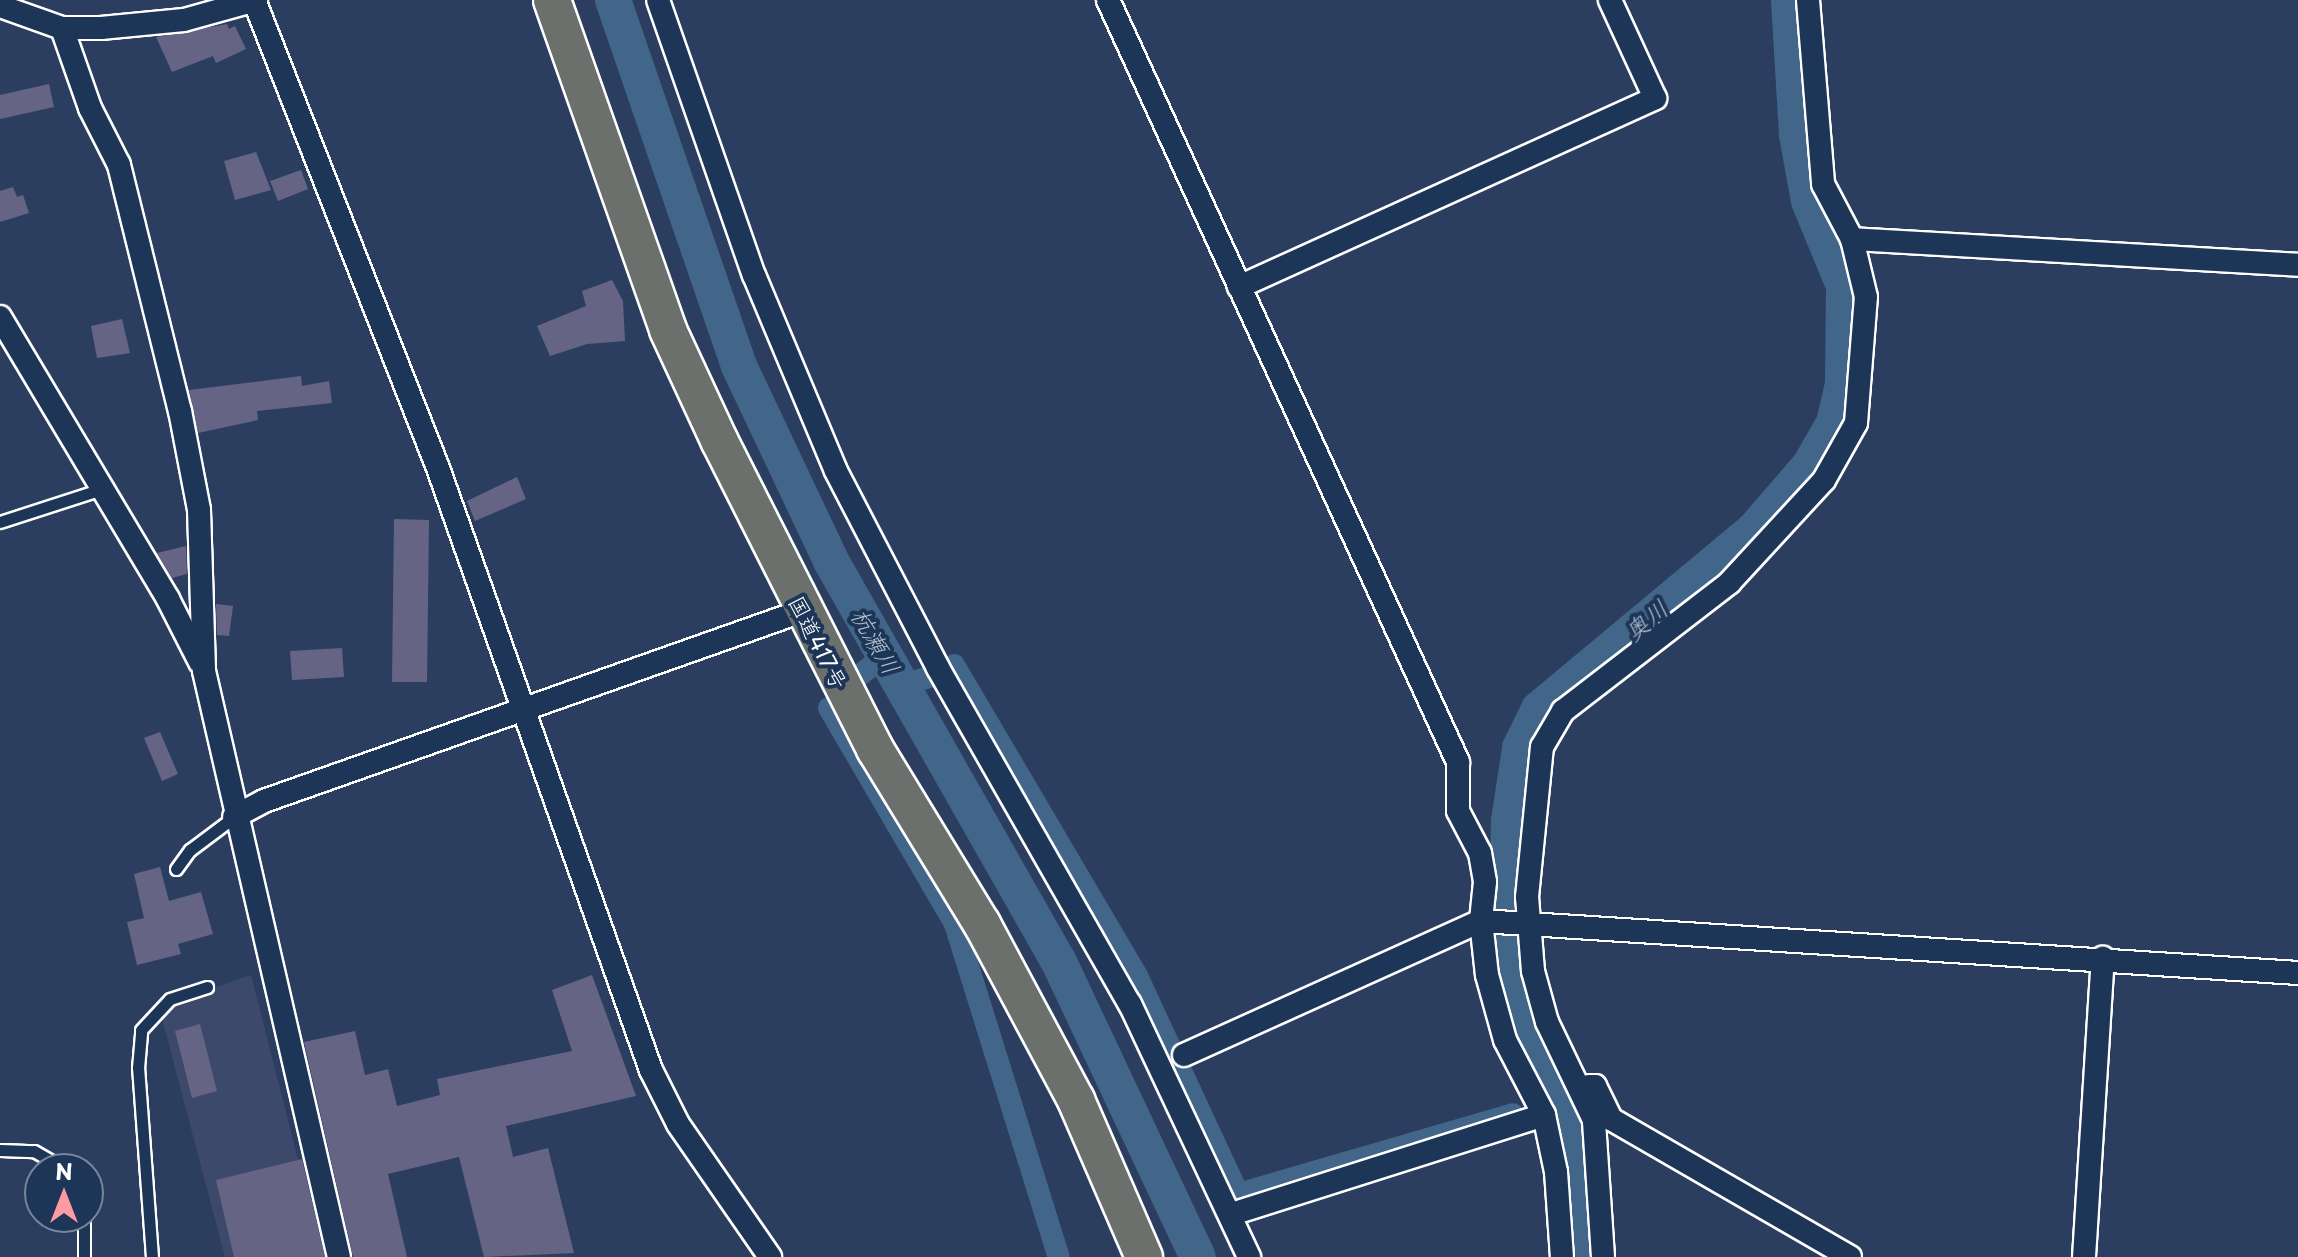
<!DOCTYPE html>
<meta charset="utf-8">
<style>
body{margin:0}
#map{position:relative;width:2298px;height:1257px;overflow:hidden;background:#2c3e60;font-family:"Playpen Sans","Klee One",sans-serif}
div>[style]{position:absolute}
.built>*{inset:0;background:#3d496b}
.canal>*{height:22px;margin:-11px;padding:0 11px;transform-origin:11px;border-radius:11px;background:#426689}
.river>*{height:36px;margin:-18px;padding:0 18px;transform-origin:18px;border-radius:18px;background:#426689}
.building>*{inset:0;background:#666484}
.roads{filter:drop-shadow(2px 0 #fff) drop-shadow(-2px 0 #fff) drop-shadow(0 2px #fff) drop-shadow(0 -2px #fff)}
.service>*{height:11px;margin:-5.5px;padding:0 5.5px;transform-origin:5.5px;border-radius:5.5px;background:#1d3557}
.minor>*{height:22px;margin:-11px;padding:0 11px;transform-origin:11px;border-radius:11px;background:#1d3557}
.trunk>*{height:36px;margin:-18px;padding:0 18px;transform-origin:18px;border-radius:18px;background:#6b706d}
span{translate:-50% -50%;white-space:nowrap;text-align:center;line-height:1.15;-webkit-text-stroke:8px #1d3557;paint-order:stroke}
.street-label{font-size:22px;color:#fff}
.water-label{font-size:24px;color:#b3c2d0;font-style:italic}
.north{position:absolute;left:24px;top:1153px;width:80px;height:80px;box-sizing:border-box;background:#1d3557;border:2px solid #77869a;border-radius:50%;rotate:0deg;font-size:22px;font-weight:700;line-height:32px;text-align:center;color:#fff}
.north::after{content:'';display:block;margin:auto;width:28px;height:36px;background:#ff9aa2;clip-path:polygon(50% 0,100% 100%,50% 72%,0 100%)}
</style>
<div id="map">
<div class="built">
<div style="clip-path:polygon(251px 975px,323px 1257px,225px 1257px,159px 1007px)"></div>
</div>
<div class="canal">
<div style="left:954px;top:665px;width:361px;rotate:59.5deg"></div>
<div style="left:1137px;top:976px;width:240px;rotate:65.1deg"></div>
<div style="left:1238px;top:1194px;width:286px;rotate:-16.2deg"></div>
<div style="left:860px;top:675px;width:29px;rotate:-38deg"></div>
<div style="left:900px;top:686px;width:34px;rotate:-17deg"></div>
<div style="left:829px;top:708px;width:250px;rotate:59.7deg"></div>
<div style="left:955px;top:924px;width:349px;rotate:72.7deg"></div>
</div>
<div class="river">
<div style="left:613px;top:0;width:387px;rotate:71deg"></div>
<div style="left:739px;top:366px;width:216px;rotate:64.7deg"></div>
<div style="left:831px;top:561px;width:459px;rotate:60.4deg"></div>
<div style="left:1058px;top:960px;width:328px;rotate:64.8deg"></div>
<div style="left:1585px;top:1257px;width:64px;rotate:-92.7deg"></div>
<div style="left:1582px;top:1193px;width:64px;rotate:-101.7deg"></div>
<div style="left:1569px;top:1130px;width:87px;rotate:-115.1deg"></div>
<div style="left:1532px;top:1051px;width:82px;rotate:-108.4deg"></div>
<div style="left:1506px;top:973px;width:152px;rotate:-88.9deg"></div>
<div style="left:1509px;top:821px;width:74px;rotate:-81.4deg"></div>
<div style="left:1520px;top:748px;width:43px;rotate:-64deg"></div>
<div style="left:1539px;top:709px;width:278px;rotate:-39.8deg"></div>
<div style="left:1753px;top:531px;width:87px;rotate:-49.2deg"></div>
<div style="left:1810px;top:465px;width:48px;rotate:-60.3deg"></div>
<div style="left:1834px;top:423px;width:39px;rotate:-77deg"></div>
<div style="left:1843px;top:385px;width:99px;rotate:-89.4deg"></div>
<div style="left:1844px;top:286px;width:92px;rotate:-112.4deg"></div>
<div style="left:1809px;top:201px;width:67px;rotate:-100.3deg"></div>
<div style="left:1797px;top:135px;width:135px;rotate:-93.4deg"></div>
</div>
<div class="building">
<div style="clip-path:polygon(227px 24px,229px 29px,235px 26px,246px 49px,216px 63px,213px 56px,172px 72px,156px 37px)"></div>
<div style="clip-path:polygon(49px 84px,54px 107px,0 119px,0 95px)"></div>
<div style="clip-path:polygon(256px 152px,271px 190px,235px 200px,224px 161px)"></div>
<div style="clip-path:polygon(301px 170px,308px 189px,278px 201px,270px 181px)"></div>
<div style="clip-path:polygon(13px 187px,17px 197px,23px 195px,29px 213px,0 222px,0 191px)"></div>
<div style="clip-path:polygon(612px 280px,623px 301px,625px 341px,587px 344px,550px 356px,537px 326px,586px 306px,582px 291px)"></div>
<div style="clip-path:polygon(122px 319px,130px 353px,97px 358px,91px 326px)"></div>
<div style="clip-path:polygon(301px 376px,302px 386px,329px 381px,332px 403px,257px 411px,258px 420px,198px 433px,189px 390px)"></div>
<div style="clip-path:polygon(517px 477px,526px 499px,475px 521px,467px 501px)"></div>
<div style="clip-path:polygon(394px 519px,429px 520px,427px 682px,392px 682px)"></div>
<div style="clip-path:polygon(186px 546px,187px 574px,172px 578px,157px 553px)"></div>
<div style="clip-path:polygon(216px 604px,233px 606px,229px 636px,217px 635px)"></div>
<div style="clip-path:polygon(342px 648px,344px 677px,292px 680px,290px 651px)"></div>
<div style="clip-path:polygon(160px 732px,178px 774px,162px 781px,144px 738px)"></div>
<div style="clip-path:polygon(160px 867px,169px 901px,201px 892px,213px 934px,178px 944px,181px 954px,137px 965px,127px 922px,144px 918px,134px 874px)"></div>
<div style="clip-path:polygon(592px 975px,636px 1096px,506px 1126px,513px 1157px,548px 1148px,574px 1253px,484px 1257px,459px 1157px,388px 1174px,407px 1257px,353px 1257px,304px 1042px,355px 1031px,365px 1075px,388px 1069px,397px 1106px,440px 1095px,437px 1079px,572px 1051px,552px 990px)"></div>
<div style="clip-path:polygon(200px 1024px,217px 1091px,192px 1098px,175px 1031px)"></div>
<div style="clip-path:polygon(302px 1159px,325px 1257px,234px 1257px,216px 1180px)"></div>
</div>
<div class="roads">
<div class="service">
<div style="left:0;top:522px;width:104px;rotate:-17.9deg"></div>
<div style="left:176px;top:869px;width:24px;rotate:-54deg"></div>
<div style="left:190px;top:850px;width:55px;rotate:-36.9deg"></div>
<div style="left:0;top:1150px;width:34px;rotate:2deg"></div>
<div style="left:34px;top:1151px;width:36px;rotate:30deg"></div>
<div style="left:84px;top:1257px;width:40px;rotate:-90deg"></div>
<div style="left:152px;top:1257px;width:190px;rotate:-94.2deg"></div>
<div style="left:138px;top:1068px;width:38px;rotate:-85deg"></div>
<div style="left:141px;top:1030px;width:42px;rotate:-46.9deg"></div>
<div style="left:170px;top:999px;width:39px;rotate:-18deg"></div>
</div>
<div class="minor">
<div style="left:254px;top:0;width:503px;rotate:68.54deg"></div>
<div style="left:438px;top:468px;width:639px;rotate:70.52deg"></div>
<div style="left:651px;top:1070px;width:60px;rotate:63.4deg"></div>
<div style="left:678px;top:1124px;width:162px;rotate:55.3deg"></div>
<div style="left:658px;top:0;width:291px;rotate:70.8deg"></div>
<div style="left:754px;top:275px;width:212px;rotate:67.3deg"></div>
<div style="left:836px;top:471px;width:222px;rotate:62.6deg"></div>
<div style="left:938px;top:668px;width:387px;rotate:60.3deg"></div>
<div style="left:1130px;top:1004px;width:280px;rotate:64.8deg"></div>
<div style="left:1108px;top:0;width:839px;rotate:65.33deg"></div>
<div style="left:1458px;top:762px;width:49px;rotate:90deg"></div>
<div style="left:1458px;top:811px;width:47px;rotate:62.4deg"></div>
<div style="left:1480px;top:853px;width:29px;rotate:80deg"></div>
<div style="left:1485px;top:882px;width:39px;rotate:96deg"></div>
<div style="left:1481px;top:921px;width:54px;rotate:83.7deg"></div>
<div style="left:1487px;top:975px;width:67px;rotate:74.5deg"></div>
<div style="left:1505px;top:1040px;width:85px;rotate:62.5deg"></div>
<div style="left:1544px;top:1115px;width:58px;rotate:78.1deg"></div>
<div style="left:1556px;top:1172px;width:85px;rotate:86deg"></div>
<div style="left:1808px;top:0;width:185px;rotate:85.3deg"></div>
<div style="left:1823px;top:184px;width:62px;rotate:62.2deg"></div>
<div style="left:1852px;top:239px;width:447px;rotate:3.3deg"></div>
<div style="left:0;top:6px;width:66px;rotate:19.5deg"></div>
<div style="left:62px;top:28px;width:39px"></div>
<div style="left:101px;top:28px;width:83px;rotate:-5.5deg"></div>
<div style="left:184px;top:20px;width:75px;rotate:-15.5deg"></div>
<div style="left:62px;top:28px;width:85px;rotate:70.7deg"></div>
<div style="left:90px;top:108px;width:64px;rotate:63deg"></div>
<div style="left:119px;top:165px;width:253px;rotate:76.1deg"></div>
<div style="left:180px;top:411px;width:101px;rotate:79.1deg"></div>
<div style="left:199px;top:510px;width:161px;rotate:88.2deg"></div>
<div style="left:204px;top:671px;width:601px;rotate:77.03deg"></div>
<div style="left:1239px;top:287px;width:457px;rotate:-24.4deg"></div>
<div style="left:1655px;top:98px;width:108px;rotate:-114.7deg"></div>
<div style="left:0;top:317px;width:328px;rotate:59.2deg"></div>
<div style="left:168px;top:599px;width:71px;rotate:63.1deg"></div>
<div style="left:234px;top:817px;width:34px;rotate:-28deg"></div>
<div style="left:264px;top:801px;width:571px;rotate:-19.45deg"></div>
<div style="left:1184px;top:1055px;width:326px;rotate:-24.3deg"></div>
<div style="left:1481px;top:921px;width:819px;rotate:3.64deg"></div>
<div style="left:1589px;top:1086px;width:6px"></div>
<div style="left:1595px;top:1086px;width:37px;rotate:64deg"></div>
<div style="left:1611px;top:1119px;width:276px;rotate:30deg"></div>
<div style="left:1232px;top:1214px;width:327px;rotate:-17.6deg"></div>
<div style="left:1603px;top:1257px;width:137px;rotate:-93.8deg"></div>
<div style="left:1594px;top:1120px;width:109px;rotate:-115.6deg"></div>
<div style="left:1547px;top:1022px;width:53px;rotate:-105.4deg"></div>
<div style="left:1533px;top:971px;width:74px;rotate:-94.6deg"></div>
<div style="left:1527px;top:897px;width:151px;rotate:-84.3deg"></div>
<div style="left:1542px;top:747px;width:42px;rotate:-59.7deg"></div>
<div style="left:1563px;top:711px;width:210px;rotate:-37.6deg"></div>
<div style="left:1729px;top:583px;width:140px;rotate:-47.3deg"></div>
<div style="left:1824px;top:480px;width:65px;rotate:-60.7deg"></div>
<div style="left:1856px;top:423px;width:126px;rotate:-85.5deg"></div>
<div style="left:1866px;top:297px;width:60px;rotate:-103.6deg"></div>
<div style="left:2084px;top:1257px;width:300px;rotate:-86.4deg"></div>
</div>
<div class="trunk">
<div style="left:552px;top:0;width:350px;rotate:70.6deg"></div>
<div style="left:668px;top:330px;width:123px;rotate:65.1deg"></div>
<div style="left:720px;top:442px;width:344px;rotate:63.2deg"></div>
<div style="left:875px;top:749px;width:205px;rotate:58.6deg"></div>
<div style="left:982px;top:924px;width:200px;rotate:61.9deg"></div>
<div style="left:1076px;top:1100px;width:171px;rotate:66.6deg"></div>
</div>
</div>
<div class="street-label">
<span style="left:819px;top:642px;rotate:63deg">国道417号</span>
</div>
<div class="water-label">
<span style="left:1646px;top:620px;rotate:-40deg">奥川</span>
<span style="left:876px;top:641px;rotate:60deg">杭瀬川</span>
</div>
<div class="north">N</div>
</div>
